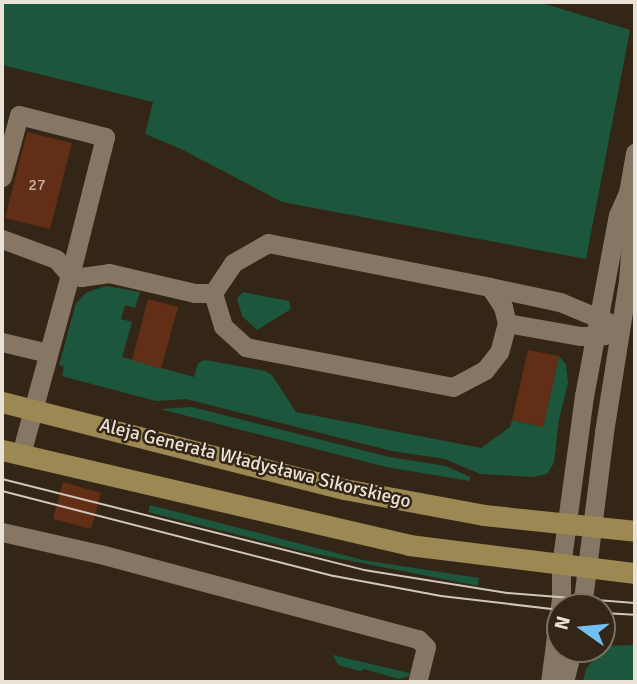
<!DOCTYPE html>
<meta charset="utf-8">
<style>
body{margin:0}
#map{position:relative;width:637px;height:684px;overflow:hidden;background:#332616;font-family:Signika,sans-serif}
div>[style]{position:absolute}
.green>*{inset:0;background:#1c563d}
.building>*{inset:0;background:#622e16}
.minor>*{height:19px;margin:-9.5px;padding:0 9.5px;transform-origin:9.5px;border-radius:9.5px;background:#867764}
.major>*{height:21px;margin:-10.5px;padding:0 10.5px;transform-origin:10.5px;border-radius:10.5px;background:#9c8852}
.tram>*{height:2px;margin:-1px;padding:0 1px;transform-origin:1px;border-radius:1px;background:#cfc7bb}
span{translate:-50% -50%;white-space:nowrap;text-align:center;line-height:1.15;-webkit-text-stroke:5px #332616;paint-order:stroke}
.number-label{font-size:16px;color:#c8b5a7}
.number-label span{-webkit-text-stroke-width:0}
.street-label{font-size:19px;color:#eae2d7}
.frame{position:absolute;inset:0;border:4px solid #eae2d7;pointer-events:none}
.north{position:absolute;left:546px;top:593px;width:70px;height:70px;box-sizing:border-box;background:#332616;border:2px solid #7c7163;border-radius:50%;rotate:285deg;font-size:19px;font-weight:700;line-height:28px;text-align:center;color:#eae2d7}
.north::after{content:'';display:block;margin:auto;width:24px;height:32px;background:#71c1f5;clip-path:polygon(50% 0,100% 100%,50% 72%,0 100%)}
</style>
<div id="map">
<div class="green">
<div style="clip-path:polygon(2px 2px,539px 2px,630px 30px,586px 259px,282px 202px,179px 148px,145px 134px,153px 102px,2px 65px)"></div>
<div style="clip-path:polygon(106px 286px,140px 292px,135px 308px,125px 305px,121px 319px,132px 322px,122px 357px,194px 377px,198px 363px,205px 360px,265px 371px,272px 375px,296px 412px,481px 448px,510px 427px,512px 420px,543px 427px,559px 356px,566px 365px,568px 383px,559px 419px,554px 463px,547px 474px,533px 477px,480px 474px,445px 459px,392px 451px,186px 399px,156px 401px,65px 377px,62px 375px,64px 366px,59px 365px,76px 303px,87px 292px)"></div>
<div style="clip-path:polygon(243px 292px,289px 301px,291px 309px,257px 330px,242px 316px,237px 298px)"></div>
<div style="clip-path:polygon(192px 407px,389px 457px,446px 466px,470px 477px,470px 481px,386px 467px,160px 409px)"></div>
<div style="clip-path:polygon(150px 505px,363px 560px,479px 578px,478px 586px,306px 552px,148px 512px)"></div>
<div style="clip-path:polygon(635px 645px,635px 682px,583px 682px,586px 669px,604px 646px)"></div>
<div style="clip-path:polygon(333px 655px,409px 673px,409px 676px,399px 679px,364px 669px,360px 671px,338px 665px)"></div>
</div>
<div class="building">
<div style="clip-path:polygon(27px 132px,72px 143px,50px 229px,5px 218px)"></div>
<div style="clip-path:polygon(148px 299px,178px 307px,161px 369px,132px 360px)"></div>
<div style="clip-path:polygon(528px 350px,559px 356px,543px 427px,512px 420px)"></div>
<div style="clip-path:polygon(63px 482px,101px 493px,91px 529px,53px 519px)"></div>
</div>
<div class="minor">
<div style="left:2px;top:177px;width:64px;rotate:-74.7deg"></div>
<div style="left:19px;top:115px;width:89px;rotate:14.3deg"></div>
<div style="left:105px;top:137px;width:142px;rotate:104.2deg"></div>
<div style="left:70px;top:275px;width:21px;rotate:-131deg"></div>
<div style="left:56px;top:259px;width:58px;rotate:-159.7deg"></div>
<div style="left:268px;top:243px;width:226px;rotate:11.2deg"></div>
<div style="left:490px;top:287px;width:24px;rotate:57deg"></div>
<div style="left:503px;top:307px;width:16px;rotate:76deg"></div>
<div style="left:507px;top:323px;width:30px;rotate:105deg"></div>
<div style="left:499px;top:352px;width:23px;rotate:128deg"></div>
<div style="left:485px;top:370px;width:36px;rotate:152deg"></div>
<div style="left:453px;top:387px;width:211px;rotate:-169.1deg"></div>
<div style="left:246px;top:347px;width:31px;rotate:-138deg"></div>
<div style="left:223px;top:326px;width:34px;rotate:-107deg"></div>
<div style="left:213px;top:293px;width:36px;rotate:-56deg"></div>
<div style="left:233px;top:263px;width:40px;rotate:-29.7deg"></div>
<div style="left:490px;top:287px;width:72px;rotate:12.1deg"></div>
<div style="left:560px;top:302px;width:52px;rotate:22.6deg"></div>
<div style="left:507px;top:323px;width:75px;rotate:10deg"></div>
<div style="left:581px;top:336px;width:25px;rotate:-2deg"></div>
<div style="left:2px;top:342px;width:47px;rotate:13.4deg"></div>
<div style="left:21px;top:454px;width:186px;rotate:-74.7deg"></div>
<div style="left:70px;top:275px;width:11px;rotate:10deg"></div>
<div style="left:81px;top:277px;width:28px;rotate:-8deg"></div>
<div style="left:109px;top:273px;width:88px;rotate:13.1deg"></div>
<div style="left:195px;top:293px;width:18px"></div>
<div style="left:2px;top:532px;width:100px;rotate:12.7deg"></div>
<div style="left:100px;top:554px;width:329px;rotate:15deg"></div>
<div style="left:418px;top:639px;width:11px;rotate:45deg"></div>
<div style="left:426px;top:647px;width:36px;rotate:104deg"></div>
<div style="left:582px;top:607px;width:176px;rotate:-82.8deg"></div>
<div style="left:604px;top:432px;width:153px;rotate:-81deg"></div>
<div style="left:628px;top:281px;width:68px;rotate:-85.8deg"></div>
<div style="left:633px;top:213px;width:21px;rotate:-104deg"></div>
<div style="left:550px;top:682px;width:84px;rotate:-82.5deg"></div>
<div style="left:561px;top:599px;width:33px;rotate:-90deg"></div>
<div style="left:561px;top:566px;width:172px;rotate:-82.3deg"></div>
<div style="left:584px;top:396px;width:184px;rotate:-79.4deg"></div>
<div style="left:618px;top:215px;width:24px;rotate:-66deg"></div>
<div style="left:628px;top:193px;width:41px;rotate:-80.1deg"></div>
<div style="left:564px;top:682px;width:34px;rotate:-76deg"></div>
</div>
<div class="major">
<div style="left:2px;top:402px;width:353px;rotate:14.3deg"></div>
<div style="left:344px;top:489px;width:142px;rotate:10.5deg"></div>
<div style="left:484px;top:515px;width:152px;rotate:6deg"></div>
<div style="left:2px;top:450px;width:418px;rotate:13.1deg"></div>
<div style="left:409px;top:545px;width:228px;rotate:7.1deg"></div>
</div>
<div class="tram">
<div style="left:2px;top:479px;width:373px;rotate:14.1deg"></div>
<div style="left:364px;top:570px;width:145px;rotate:9.1deg"></div>
<div style="left:507px;top:593px;width:128px;rotate:4.5deg"></div>
<div style="left:2px;top:491px;width:343px;rotate:14.4deg"></div>
<div style="left:334px;top:576px;width:109px;rotate:10.6deg"></div>
<div style="left:441px;top:596px;width:120px;rotate:6.7deg"></div>
<div style="left:602px;top:613px;width:33px;rotate:3deg"></div>
</div>
<div class="number-label">
<span style="left:37px;top:185px">27</span>
</div>
<div class="street-label">
<span style="left:255px;top:464px;rotate:14deg">Aleja Generała Władysława Sikorskiego</span>
</div>
<div class="frame"></div>
<div class="north">N</div>
</div>
